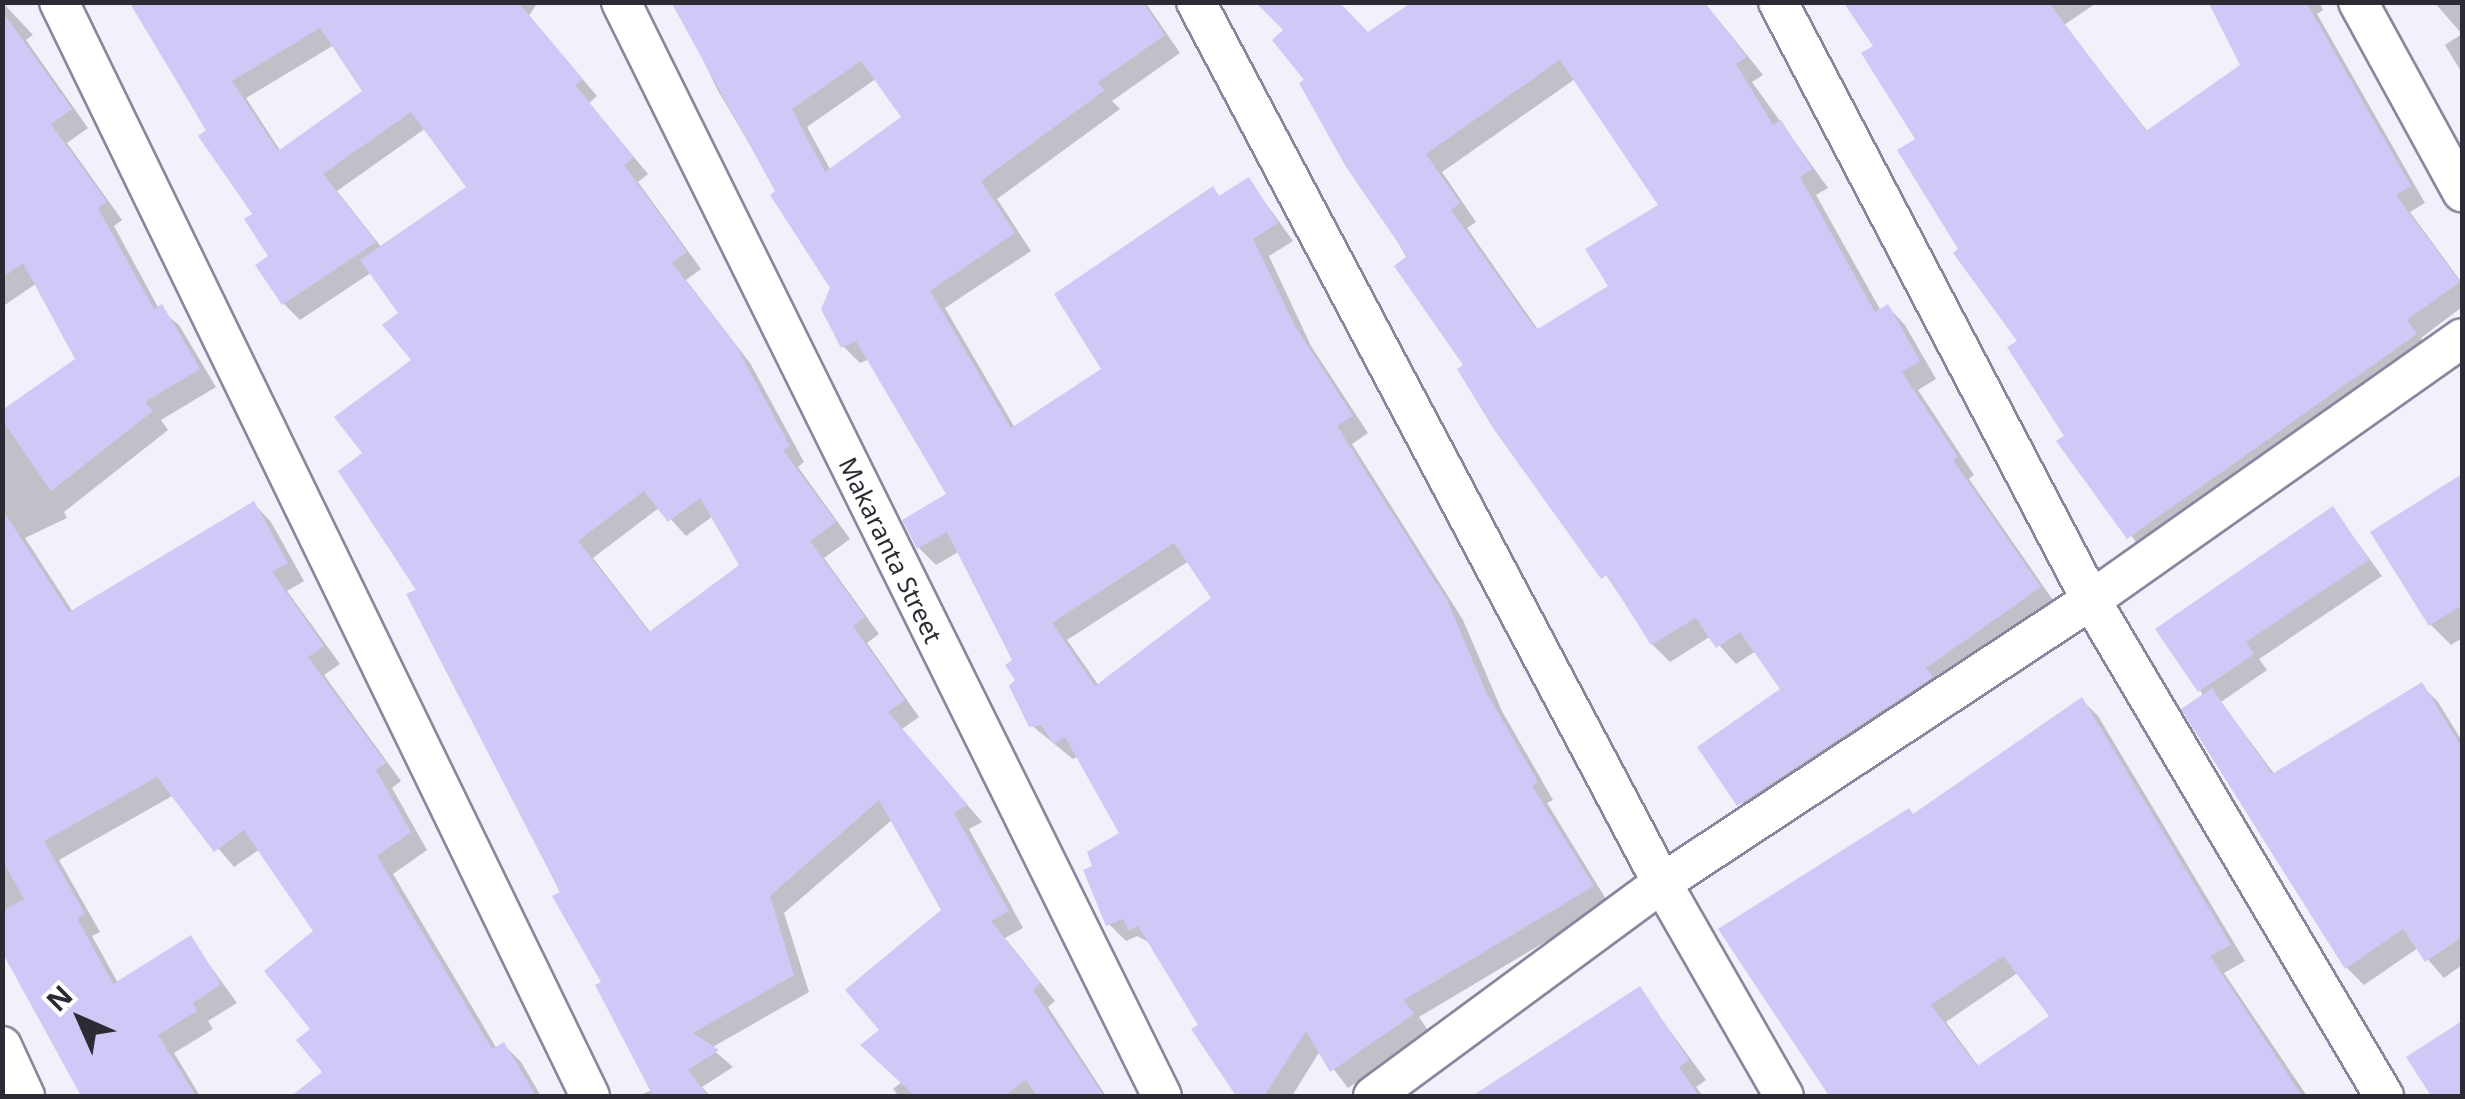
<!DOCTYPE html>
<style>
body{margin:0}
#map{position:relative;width:2465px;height:1099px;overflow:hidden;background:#f2f1fb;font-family:"Noto Sans",sans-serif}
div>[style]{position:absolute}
.shadow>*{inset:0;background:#0003}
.building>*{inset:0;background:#cfc9f7}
.roads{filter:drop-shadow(2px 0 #89879d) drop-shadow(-2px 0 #89879d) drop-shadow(0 2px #89879d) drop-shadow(0 -2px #89879d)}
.street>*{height:38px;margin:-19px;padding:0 19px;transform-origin:19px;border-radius:19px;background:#fff}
span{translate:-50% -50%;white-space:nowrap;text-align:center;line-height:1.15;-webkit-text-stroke:8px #fff;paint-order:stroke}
.street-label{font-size:25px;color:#2c2b34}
.frame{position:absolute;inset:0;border:5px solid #2c2b34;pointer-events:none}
.north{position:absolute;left:30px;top:969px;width:100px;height:100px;-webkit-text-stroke:8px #fff;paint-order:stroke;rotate:315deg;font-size:28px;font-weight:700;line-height:40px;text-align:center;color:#2c2b34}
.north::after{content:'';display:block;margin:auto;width:35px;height:45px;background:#2c2b34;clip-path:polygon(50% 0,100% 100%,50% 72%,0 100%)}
</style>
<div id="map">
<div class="shadow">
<div style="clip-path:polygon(2px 2px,33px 35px,26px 40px,88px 128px,67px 143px,122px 220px,114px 226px,159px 309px,179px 325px,216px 387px,161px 420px,168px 430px,64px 512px,67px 518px,25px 538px,73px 612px,254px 504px,271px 522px,304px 581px,287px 591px,340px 664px,324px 675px,401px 781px,392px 788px,427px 850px,393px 874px,497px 1049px,504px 1045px,521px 1062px,541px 1096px,416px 1096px,397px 1073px,384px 1082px,391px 1096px,295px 1096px,325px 1072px,313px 1029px,316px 932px,260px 849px,234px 867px,174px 795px,59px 860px,100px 932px,92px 936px,118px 983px,190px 938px,237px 1003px,208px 1021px,213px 1029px,174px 1053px,200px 1096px,84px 1096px,2px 947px,2px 411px,78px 360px,37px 283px,2px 307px)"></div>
<div style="clip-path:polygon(evenodd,131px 2px,538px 2px,529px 16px,597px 96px,589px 103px,648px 174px,638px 182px,701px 269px,686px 280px,750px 363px,804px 462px,798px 467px,850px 539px,824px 558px,879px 634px,867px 643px,919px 717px,902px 729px,982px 822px,969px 829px,1023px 928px,1005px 938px,1055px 1001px,1048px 1007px,1106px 1096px,899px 1096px,893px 1089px,902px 1082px,883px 1030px,944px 911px,893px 819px,784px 913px,809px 992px,711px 1048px,733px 1067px,702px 1087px,710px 1096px,638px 1096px,652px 1090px,419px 590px,365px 454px,414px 361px,401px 314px,372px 272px,300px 320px,284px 304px,255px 214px,131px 2px,334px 45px,366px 92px,281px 152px,246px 98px,334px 45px,131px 2px,426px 128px,469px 187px,382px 248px,337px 191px,426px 128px,131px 2px,660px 507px,686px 536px,713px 516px,742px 566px,651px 633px,593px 558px,660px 507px)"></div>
<div style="clip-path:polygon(evenodd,676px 2px,1145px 2px,1180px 53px,1112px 101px,1120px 109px,997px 199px,1031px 251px,945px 308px,1015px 428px,1105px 369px,1213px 189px,1221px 198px,1249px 180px,1293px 241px,1269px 256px,1311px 346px,1368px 433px,1352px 444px,1463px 620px,1502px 711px,1553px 800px,1547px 803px,1609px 904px,1419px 1017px,1429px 1032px,1348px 1088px,1320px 1051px,1292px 1096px,1239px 1096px,1195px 1030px,1201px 1026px,1152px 944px,1137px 936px,1126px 941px,1109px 924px,1096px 867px,1123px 834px,1078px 756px,1073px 759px,1031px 725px,1015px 661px,960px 551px,936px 565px,919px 548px,950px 494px,870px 359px,860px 363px,843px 346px,833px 287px,716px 87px,676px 2px,877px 78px,904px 118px,831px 171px,807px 127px,877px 78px,676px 2px,1189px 561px,1215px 599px,1099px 686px,1067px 640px,1189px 561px)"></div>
<div style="clip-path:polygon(evenodd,1704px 2px,1763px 75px,1752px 82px,1828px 188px,1816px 195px,1881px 311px,1888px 307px,1905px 325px,1936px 379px,1918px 390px,1974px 475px,1969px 479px,2057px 606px,1757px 822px,1700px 748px,1784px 690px,1756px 651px,1736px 664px,1711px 636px,1670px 662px,1652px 644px,1467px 366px,1308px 81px,1368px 35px,1704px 2px,1575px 79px,1661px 206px,1611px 287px,1539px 331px,1467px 228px,1476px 222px,1442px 172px,1575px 79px)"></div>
<div style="clip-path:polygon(1846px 2px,2098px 2px,2064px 25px,2148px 132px,2244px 65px,2227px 2px,2319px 2px,2323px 10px,2317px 14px,2425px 203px,2410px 212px,2462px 283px,2462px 307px,2421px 338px,2431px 351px,2145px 554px,2060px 442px,2067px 437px,2021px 341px,1962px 250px,1877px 46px)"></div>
<div style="clip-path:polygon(2434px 2px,2462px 2px,2462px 34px)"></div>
<div style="clip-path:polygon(2462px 34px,2462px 73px,2445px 45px)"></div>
<div style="clip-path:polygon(2462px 476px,2462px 638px,2451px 645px,2431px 625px,2374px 532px)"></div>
<div style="clip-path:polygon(2333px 509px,2382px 576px,2259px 659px,2267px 670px,2221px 702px,2275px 775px,2421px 685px,2438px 702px,2462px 741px,2462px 965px,2444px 978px,2418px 948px,2364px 985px,2347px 968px,2200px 690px)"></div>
<div style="clip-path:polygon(evenodd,2082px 700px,2098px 716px,2245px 961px,2224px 973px,2307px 1096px,1833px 1096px,1721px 930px,1913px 816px,2082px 700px,2019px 972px,2053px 1017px,1979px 1067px,1946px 1022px,2019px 972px)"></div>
<div style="clip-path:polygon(1640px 990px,1706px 1080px,1696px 1087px,1703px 1096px,1477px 1096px)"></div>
</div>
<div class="building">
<div style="clip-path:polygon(evenodd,129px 2px,518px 2px,583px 79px,575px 85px,634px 157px,624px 165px,687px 252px,672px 263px,735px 344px,790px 446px,783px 450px,836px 522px,810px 541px,865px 617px,853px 626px,905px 700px,888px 712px,968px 805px,954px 813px,1009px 911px,991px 921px,1040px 983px,1033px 990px,1104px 1096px,1037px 1096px,1026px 1080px,1004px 1096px,915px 1096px,860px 1045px,879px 1030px,845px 990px,941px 910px,879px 800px,770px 896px,794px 975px,693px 1033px,719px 1050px,688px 1070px,708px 1096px,653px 1096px,595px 985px,601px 982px,552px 896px,560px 892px,406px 594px,416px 590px,338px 471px,362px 453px,334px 417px,411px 360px,382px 325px,398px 313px,360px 260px,466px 187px,411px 112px,323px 174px,376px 242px,282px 305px,255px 265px,268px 256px,244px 219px,252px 214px,198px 136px,206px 130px,129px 2px,320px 28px,362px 91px,278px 151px,232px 81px,320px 28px,129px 2px,644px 491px,668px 522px,700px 498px,739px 565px,649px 632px,578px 541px,644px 491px)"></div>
<div style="clip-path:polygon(evenodd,671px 2px,1143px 2px,1165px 35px,1097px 83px,1105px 90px,981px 181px,1015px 233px,930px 291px,1011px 428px,1101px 369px,1054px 294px,1213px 186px,1219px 196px,1249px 177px,1278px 223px,1253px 239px,1295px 326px,1353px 416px,1337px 426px,1447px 600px,1486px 692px,1538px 782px,1532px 786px,1594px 886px,1404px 1000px,1414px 1014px,1330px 1072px,1306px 1031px,1264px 1096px,1236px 1096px,1191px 1029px,1198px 1025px,1138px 926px,1129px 931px,1123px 919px,1106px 926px,1083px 870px,1092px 866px,1087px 852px,1119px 833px,1065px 737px,1054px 744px,1041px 725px,1029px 727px,1009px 686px,1015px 680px,1005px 665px,1012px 660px,947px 532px,917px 549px,902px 520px,946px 494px,856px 341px,841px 348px,821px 309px,830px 288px,770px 195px,775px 191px,671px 2px,861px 61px,901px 117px,825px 172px,792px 109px,861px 61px,671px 2px,1174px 543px,1211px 598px,1095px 686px,1052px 623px,1174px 543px)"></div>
<div style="clip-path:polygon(evenodd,1255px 2px,1339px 2px,1368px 32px,1412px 2px,1704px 2px,1747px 57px,1736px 64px,1773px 125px,1781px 120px,1812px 169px,1800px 177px,1875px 312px,1888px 304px,1920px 361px,1902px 372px,1958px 457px,1953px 460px,2041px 587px,1926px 668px,1933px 677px,1737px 806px,1697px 747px,1780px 689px,1740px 632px,1716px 648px,1696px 618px,1651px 645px,1607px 575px,1601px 579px,1493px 428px,1457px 369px,1463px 365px,1394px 266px,1407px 256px,1346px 167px,1299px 83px,1304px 80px,1272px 40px,1283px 30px,1255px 2px,1560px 60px,1658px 205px,1585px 249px,1608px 286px,1536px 330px,1451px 210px,1460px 203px,1426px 154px,1560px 60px)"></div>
<div style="clip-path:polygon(1843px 2px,2048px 2px,2146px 131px,2240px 65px,2208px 2px,2306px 2px,2411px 186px,2396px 195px,2460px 282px,2407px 320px,2417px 334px,2127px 539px,2056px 441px,2064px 436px,2007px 347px,2017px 341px,1953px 253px,1958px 249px,1897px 150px,1915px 139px,1861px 53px,1873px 46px)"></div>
<div style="clip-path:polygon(2px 11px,72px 109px,51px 124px,107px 202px,98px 208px,154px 309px,162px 304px,200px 369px,145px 402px,153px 411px,51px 491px,2px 420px,2px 410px,75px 359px,23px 263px,2px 278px)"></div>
<div style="clip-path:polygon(2462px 474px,2462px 605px,2429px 626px,2370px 532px)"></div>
<div style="clip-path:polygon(254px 501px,288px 563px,272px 572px,324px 646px,308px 657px,386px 763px,376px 770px,411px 832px,377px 856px,492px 1049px,504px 1042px,536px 1096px,291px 1096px,322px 1072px,296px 1040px,310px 1029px,264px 971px,313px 931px,244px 830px,214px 852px,157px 777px,44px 841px,85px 914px,77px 918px,113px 984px,191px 935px,221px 984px,193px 1003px,197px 1011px,158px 1035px,196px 1096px,81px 1096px,2px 952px,2px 911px,24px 899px,2px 860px,2px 509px,69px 612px)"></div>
<div style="clip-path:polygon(2333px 506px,2369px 560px,2246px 642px,2254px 654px,2198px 692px,2155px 629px)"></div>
<div style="clip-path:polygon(2422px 682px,2462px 748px,2462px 937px,2425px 962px,2403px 929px,2345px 969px,2181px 709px,2212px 688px,2272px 774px)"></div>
<div style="clip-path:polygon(evenodd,2082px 697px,2231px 945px,2210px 956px,2302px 1096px,1829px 1096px,1718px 929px,1909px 808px,1913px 814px,2082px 697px,2003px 956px,2049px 1016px,1977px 1066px,1931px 1005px,2003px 956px)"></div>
<div style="clip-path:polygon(1640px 986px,1689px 1060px,1679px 1067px,1699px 1096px,1472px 1096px)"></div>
<div style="clip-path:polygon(2462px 1021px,2462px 1096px,2431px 1096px,2406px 1057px)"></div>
</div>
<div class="roads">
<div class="street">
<div style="left:59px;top:2px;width:1216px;rotate:64.11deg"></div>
<div style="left:621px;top:2px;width:1220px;rotate:63.69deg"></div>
<div style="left:1196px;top:2px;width:997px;rotate:62.12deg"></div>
<div style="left:1662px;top:883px;width:245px;rotate:60.2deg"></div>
<div style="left:1778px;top:2px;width:675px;rotate:62.37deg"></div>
<div style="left:2091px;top:600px;width:576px;rotate:59.43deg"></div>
<div style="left:2358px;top:2px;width:217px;rotate:61.3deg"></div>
<div style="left:2px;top:1046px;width:55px;rotate:65.3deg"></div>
<div style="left:1373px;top:1096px;width:359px;rotate:-36.4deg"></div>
<div style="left:1662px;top:883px;width:514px;rotate:-33.41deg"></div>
<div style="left:2091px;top:600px;width:454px;rotate:-35.2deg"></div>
</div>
</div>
<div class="street-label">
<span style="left:891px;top:550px;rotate:64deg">Makaranta Street</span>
</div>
<div class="frame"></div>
<div class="north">N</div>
</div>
